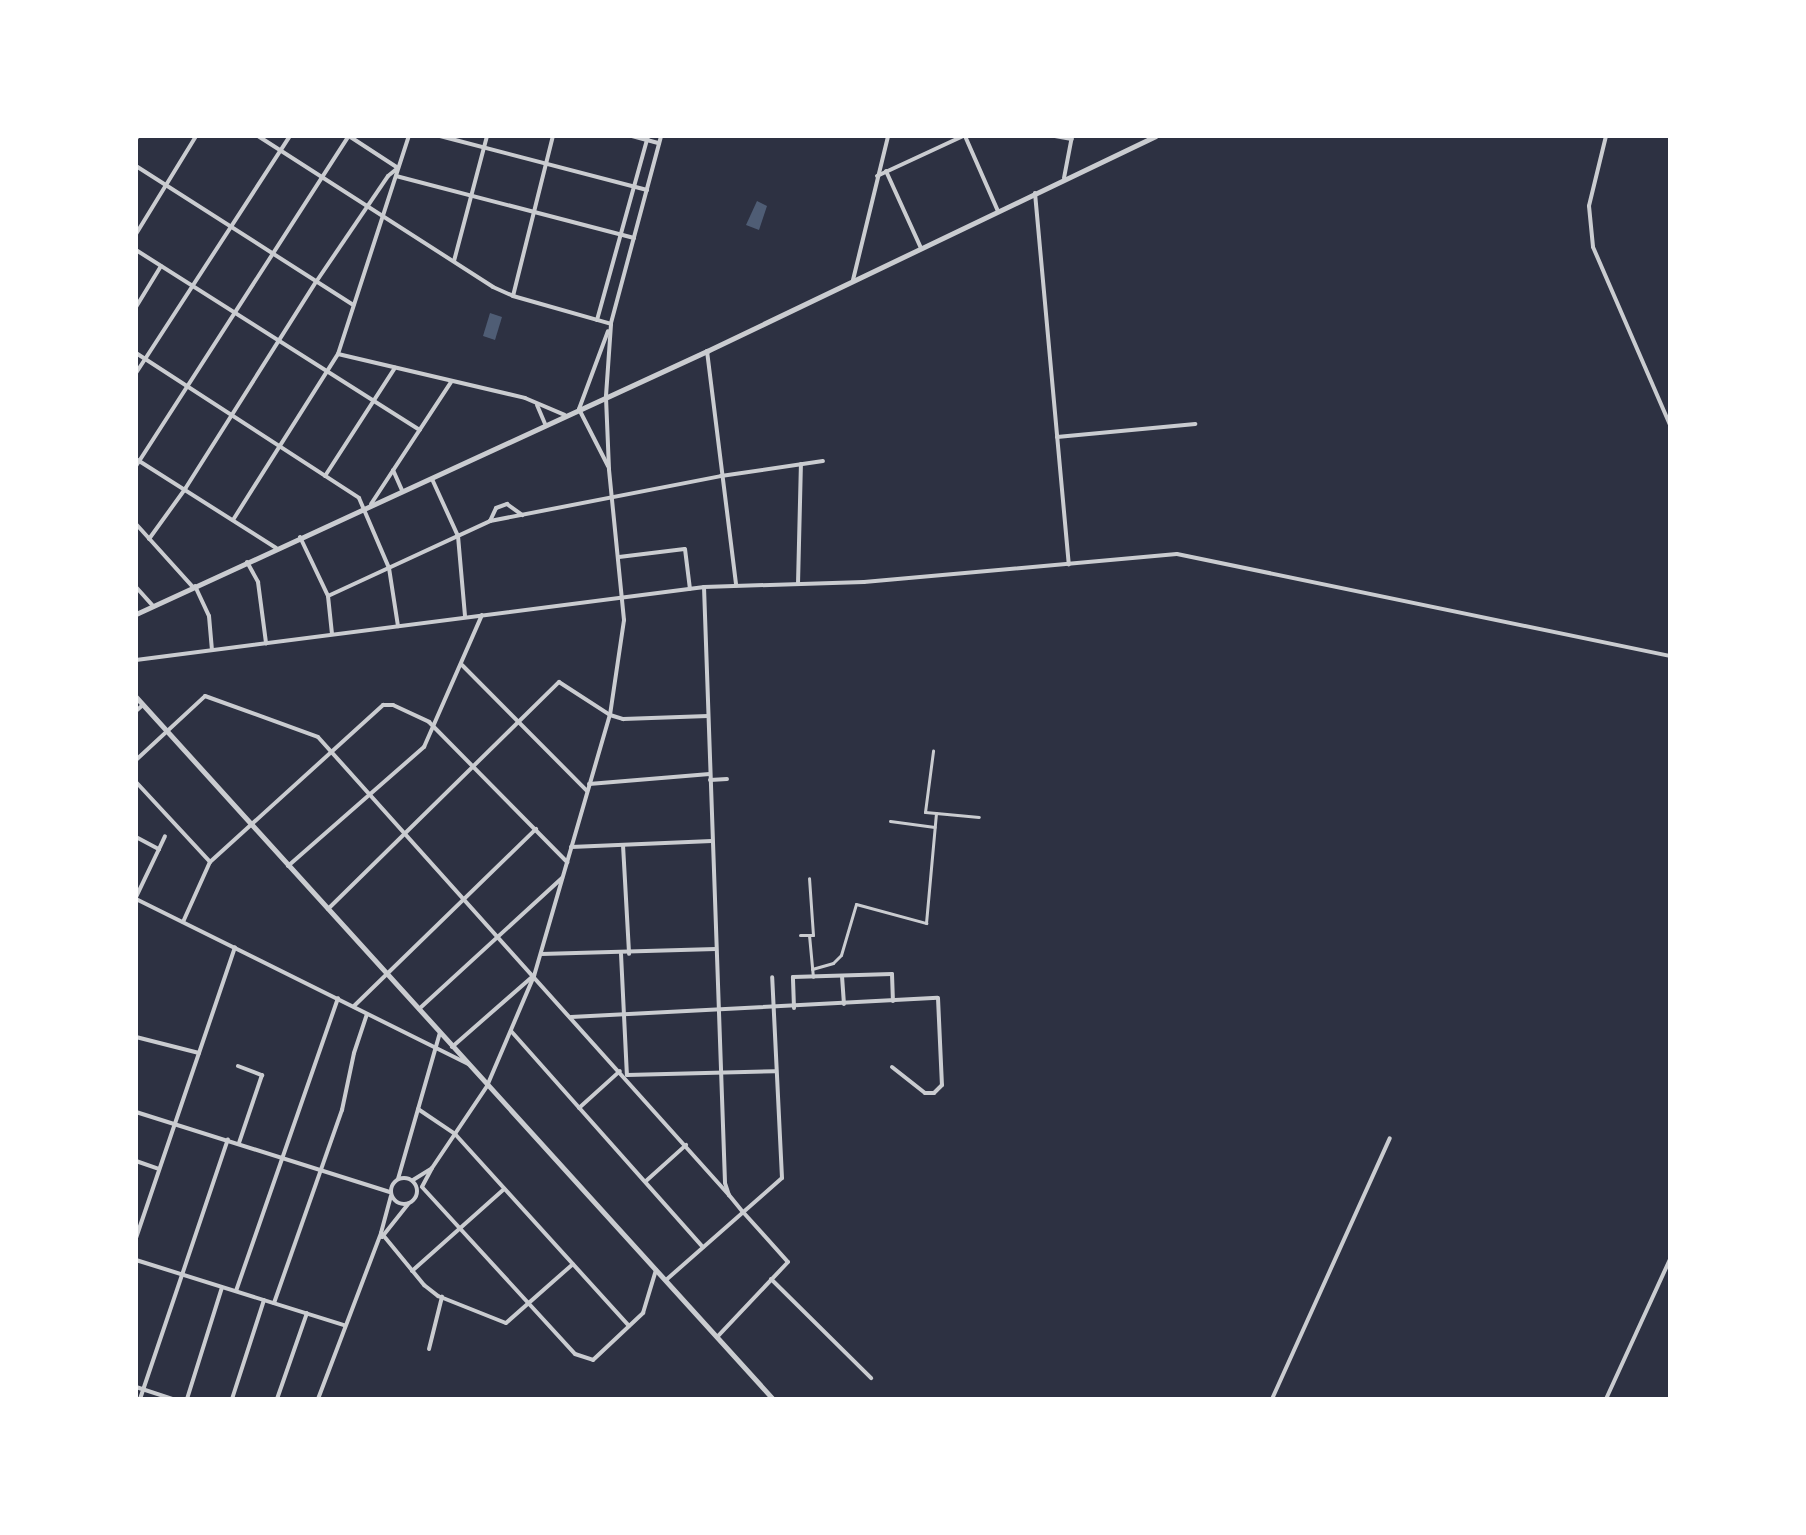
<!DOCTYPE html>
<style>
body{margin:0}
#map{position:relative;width:1806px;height:1535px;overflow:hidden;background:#2d3142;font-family:Helvetica,sans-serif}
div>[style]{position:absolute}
.water>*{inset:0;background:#4f5d75}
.pedestrian>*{height:3px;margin:-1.5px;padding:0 1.5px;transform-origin:1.5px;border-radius:1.5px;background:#caccd0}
.minor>*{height:4px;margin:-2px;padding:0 2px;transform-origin:2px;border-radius:2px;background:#caccd0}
.minor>.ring{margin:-2px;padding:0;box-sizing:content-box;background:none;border:4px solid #caccd0;border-radius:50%}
.tertiary>*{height:5px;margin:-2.5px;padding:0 2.5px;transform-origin:2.5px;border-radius:2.5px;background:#caccd0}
span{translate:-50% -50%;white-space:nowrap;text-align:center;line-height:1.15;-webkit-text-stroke:6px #fff;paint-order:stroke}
.frame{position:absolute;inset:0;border:138px solid #fff;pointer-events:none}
</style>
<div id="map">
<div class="water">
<div style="clip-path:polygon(757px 201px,767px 206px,759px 230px,746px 225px)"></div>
<div style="clip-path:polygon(490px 313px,502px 317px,495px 340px,483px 336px)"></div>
</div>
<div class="pedestrian">
<div style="left:936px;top:813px;width:43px;rotate:5.3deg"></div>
<div style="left:890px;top:821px;width:45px;rotate:7.6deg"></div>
<div style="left:800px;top:935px;width:9px"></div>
<div style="left:809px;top:935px;width:42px;rotate:84.6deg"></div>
<div style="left:809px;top:935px;width:4px"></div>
<div style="left:813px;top:935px;width:57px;rotate:-94deg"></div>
<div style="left:812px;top:969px;width:22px;rotate:-16deg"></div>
<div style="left:833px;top:963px;width:11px;rotate:-45deg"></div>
<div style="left:841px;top:955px;width:53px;rotate:-73.6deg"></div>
<div style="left:856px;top:904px;width:73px;rotate:15.2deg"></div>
<div style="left:926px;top:923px;width:110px;rotate:-84.8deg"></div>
<div style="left:936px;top:813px;width:11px;rotate:-175deg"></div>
<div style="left:925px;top:812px;width:62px;rotate:-82.5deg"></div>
</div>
<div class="minor">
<div style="left:258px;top:136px;width:279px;rotate:32.7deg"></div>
<div style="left:493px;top:287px;width:22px;rotate:24deg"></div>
<div style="left:513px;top:296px;width:102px;rotate:15.9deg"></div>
<div style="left:440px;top:136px;width:214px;rotate:14.6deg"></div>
<div style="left:632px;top:136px;width:28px;rotate:15deg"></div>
<div style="left:965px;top:136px;width:82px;rotate:66.3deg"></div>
<div style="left:1055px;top:136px;width:17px;rotate:10deg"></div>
<div style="left:1606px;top:136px;width:72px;rotate:103.7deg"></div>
<div style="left:1589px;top:206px;width:41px;rotate:84.4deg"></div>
<div style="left:1593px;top:247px;width:194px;rotate:66.6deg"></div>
<div style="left:136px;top:139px;width:4px;rotate:-56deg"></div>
<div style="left:136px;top:166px;width:258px;rotate:32.6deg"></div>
<div style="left:886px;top:171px;width:85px;rotate:65.6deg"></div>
<div style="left:396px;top:176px;width:246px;rotate:14.6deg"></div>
<div style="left:877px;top:176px;width:95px;rotate:-24.9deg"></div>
<div style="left:1064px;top:178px;width:43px;rotate:-79.2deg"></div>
<div style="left:1035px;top:193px;width:373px;rotate:84.8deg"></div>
<div style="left:136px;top:234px;width:115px;rotate:-58.5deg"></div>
<div style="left:136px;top:250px;width:336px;rotate:32.4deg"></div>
<div style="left:454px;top:261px;width:129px;rotate:-75.2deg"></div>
<div style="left:853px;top:280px;width:148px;rotate:-76.3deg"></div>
<div style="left:513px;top:296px;width:165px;rotate:-76deg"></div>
<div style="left:136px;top:307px;width:48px;rotate:-58.6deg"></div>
<div style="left:597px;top:320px;width:191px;rotate:-74.5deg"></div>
<div style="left:611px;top:323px;width:194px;rotate:-75deg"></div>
<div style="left:707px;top:351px;width:236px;rotate:82.9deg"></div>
<div style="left:136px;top:353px;width:266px;rotate:33deg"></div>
<div style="left:359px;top:498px;width:76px;rotate:66.8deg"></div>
<div style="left:389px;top:568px;width:59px;rotate:81.2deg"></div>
<div style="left:338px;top:354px;width:192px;rotate:13.2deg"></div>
<div style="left:525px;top:398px;width:43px;rotate:23deg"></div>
<div style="left:136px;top:373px;width:283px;rotate:-57deg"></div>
<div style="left:537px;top:405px;width:21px;rotate:67deg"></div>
<div style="left:1057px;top:437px;width:139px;rotate:-5.4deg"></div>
<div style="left:136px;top:459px;width:166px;rotate:32.4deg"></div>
<div style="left:136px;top:466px;width:393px;rotate:-57.2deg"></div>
<div style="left:608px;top:466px;width:64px;rotate:-117deg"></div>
<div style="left:579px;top:409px;width:83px;rotate:-69.6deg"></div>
<div style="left:393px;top:470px;width:22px;rotate:66deg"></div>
<div style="left:325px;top:476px;width:129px;rotate:-57.1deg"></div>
<div style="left:432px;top:479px;width:63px;rotate:65.5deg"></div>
<div style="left:458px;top:536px;width:80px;rotate:85deg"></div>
<div style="left:371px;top:504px;width:146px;rotate:-56.7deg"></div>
<div style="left:233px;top:520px;width:196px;rotate:-57.7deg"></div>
<div style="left:338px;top:354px;width:229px;rotate:-72deg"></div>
<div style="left:490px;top:521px;width:14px;rotate:-65deg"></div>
<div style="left:496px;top:508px;width:12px;rotate:-20deg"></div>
<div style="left:507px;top:504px;width:19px;rotate:36deg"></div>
<div style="left:136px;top:524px;width:85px;rotate:47.9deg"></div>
<div style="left:300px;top:537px;width:65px;rotate:64.6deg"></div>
<div style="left:328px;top:596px;width:38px;rotate:84deg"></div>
<div style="left:149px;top:539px;width:62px;rotate:-54.2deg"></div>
<div style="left:185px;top:489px;width:245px;rotate:-57.7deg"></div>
<div style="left:316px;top:282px;width:128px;rotate:-55.8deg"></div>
<div style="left:388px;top:176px;width:13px;rotate:-39deg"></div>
<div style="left:398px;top:168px;width:59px;rotate:-146.9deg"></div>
<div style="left:619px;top:557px;width:66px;rotate:-6.9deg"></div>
<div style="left:685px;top:549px;width:40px;rotate:82.9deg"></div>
<div style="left:247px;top:562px;width:23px;rotate:61deg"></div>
<div style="left:258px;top:582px;width:62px;rotate:82.5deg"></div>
<div style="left:798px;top:584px;width:120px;rotate:-88.6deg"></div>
<div style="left:195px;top:586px;width:33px;rotate:65deg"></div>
<div style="left:209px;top:616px;width:34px;rotate:85deg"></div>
<div style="left:136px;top:587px;width:25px;rotate:48deg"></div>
<div style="left:704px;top:587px;width:596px;rotate:87.98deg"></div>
<div style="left:725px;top:1183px;width:13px;rotate:72deg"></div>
<div style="left:729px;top:1195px;width:22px;rotate:51deg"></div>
<div style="left:743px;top:1212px;width:67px;rotate:48deg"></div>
<div style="left:788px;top:1262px;width:103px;rotate:133.4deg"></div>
<div style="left:328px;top:596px;width:179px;rotate:-24.8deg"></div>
<div style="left:490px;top:521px;width:235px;rotate:-11deg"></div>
<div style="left:721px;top:476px;width:103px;rotate:-8.4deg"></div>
<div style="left:136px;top:660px;width:573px;rotate:-7.32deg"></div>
<div style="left:704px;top:587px;width:160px;rotate:-1.8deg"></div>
<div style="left:864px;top:582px;width:314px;rotate:-5.1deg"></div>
<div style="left:1177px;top:554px;width:503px;rotate:11.69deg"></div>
<div style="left:462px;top:665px;width:177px;rotate:45.2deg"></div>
<div style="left:136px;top:711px;width:9px;rotate:-41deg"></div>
<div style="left:136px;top:760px;width:94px;rotate:-42.8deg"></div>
<div style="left:205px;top:696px;width:120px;rotate:19.9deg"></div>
<div style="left:318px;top:737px;width:615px;rotate:48.1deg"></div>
<div style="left:710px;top:780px;width:17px;rotate:-3deg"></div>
<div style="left:136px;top:782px;width:109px;rotate:47.2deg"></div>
<div style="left:589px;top:784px;width:121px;rotate:-4.7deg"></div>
<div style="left:136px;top:837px;width:26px;rotate:28deg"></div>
<div style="left:159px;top:849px;width:53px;rotate:115.6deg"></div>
<div style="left:623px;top:845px;width:109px;rotate:86.8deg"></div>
<div style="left:571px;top:847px;width:141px;rotate:-2.4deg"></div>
<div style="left:159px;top:849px;width:14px;rotate:-65deg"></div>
<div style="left:288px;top:866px;width:181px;rotate:-41.2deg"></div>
<div style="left:424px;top:747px;width:144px;rotate:-66.3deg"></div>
<div style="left:136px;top:899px;width:371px;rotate:26.4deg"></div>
<div style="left:328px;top:909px;width:324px;rotate:-44.5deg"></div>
<div style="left:559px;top:682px;width:61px;rotate:32.9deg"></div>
<div style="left:610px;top:715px;width:14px;rotate:17deg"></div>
<div style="left:623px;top:719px;width:85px;rotate:-2deg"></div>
<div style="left:183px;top:922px;width:66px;rotate:-65.8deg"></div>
<div style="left:210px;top:862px;width:234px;rotate:-42.2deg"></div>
<div style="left:383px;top:705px;width:10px"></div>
<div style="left:393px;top:705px;width:40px;rotate:25deg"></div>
<div style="left:429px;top:722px;width:197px;rotate:45.4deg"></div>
<div style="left:541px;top:954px;width:175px;rotate:-1.6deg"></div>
<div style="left:621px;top:954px;width:121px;rotate:87.2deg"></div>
<div style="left:842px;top:976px;width:28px;rotate:86deg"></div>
<div style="left:354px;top:1006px;width:254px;rotate:-44.2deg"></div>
<div style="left:794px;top:1008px;width:31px;rotate:-92deg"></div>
<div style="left:793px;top:977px;width:99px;rotate:-1.7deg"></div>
<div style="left:892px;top:974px;width:27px;rotate:88deg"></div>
<div style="left:419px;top:1009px;width:194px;rotate:-42.5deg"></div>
<div style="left:571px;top:1017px;width:367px;rotate:-3deg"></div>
<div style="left:938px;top:998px;width:87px;rotate:87.4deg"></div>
<div style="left:942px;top:1085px;width:11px;rotate:135deg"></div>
<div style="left:934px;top:1093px;width:9px;rotate:180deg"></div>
<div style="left:925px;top:1093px;width:42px;rotate:-141.8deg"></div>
<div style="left:511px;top:1031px;width:289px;rotate:48.4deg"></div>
<div style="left:136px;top:1037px;width:65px;rotate:14.3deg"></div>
<div style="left:452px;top:1047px;width:106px;rotate:-41.2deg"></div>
<div style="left:238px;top:1066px;width:26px;rotate:21deg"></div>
<div style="left:262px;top:1075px;width:72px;rotate:108.7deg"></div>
<div style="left:627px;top:1075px;width:148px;rotate:-1.5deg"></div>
<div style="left:579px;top:1108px;width:55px;rotate:-42.1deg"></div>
<div style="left:418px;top:1109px;width:45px;rotate:34deg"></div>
<div style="left:455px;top:1134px;width:259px;rotate:47.8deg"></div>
<div style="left:136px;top:1112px;width:266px;rotate:17.5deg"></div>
<div style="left:136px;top:1161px;width:24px;rotate:19deg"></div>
<div style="left:432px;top:1168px;width:99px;rotate:-56.1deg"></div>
<div style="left:487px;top:1086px;width:120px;rotate:-66.9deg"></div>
<div style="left:534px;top:976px;width:272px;rotate:-73.8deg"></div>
<div style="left:610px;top:715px;width:96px;rotate:-81.6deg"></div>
<div style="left:624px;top:620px;width:152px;rotate:-95.7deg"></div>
<div style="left:609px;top:469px;width:73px;rotate:-92.4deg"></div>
<div style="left:606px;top:396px;width:72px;rotate:-86deg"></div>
<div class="ring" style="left:391px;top:1178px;width:22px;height:22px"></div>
<div style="left:398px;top:1179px;width:152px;rotate:-74deg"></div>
<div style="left:413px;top:1180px;width:22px;rotate:-32deg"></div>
<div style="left:432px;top:1168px;width:21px;rotate:118deg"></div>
<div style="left:646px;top:1181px;width:54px;rotate:-42deg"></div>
<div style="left:422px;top:1187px;width:226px;rotate:47.5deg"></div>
<div style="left:575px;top:1354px;width:19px;rotate:18deg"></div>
<div style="left:593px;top:1360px;width:69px;rotate:-43.2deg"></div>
<div style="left:643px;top:1313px;width:45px;rotate:-73.2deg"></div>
<div style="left:383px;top:1235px;width:65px;rotate:50.6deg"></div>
<div style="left:424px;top:1285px;width:18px;rotate:38deg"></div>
<div style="left:438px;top:1296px;width:73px;rotate:21.7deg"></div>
<div style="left:506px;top:1323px;width:89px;rotate:-41.4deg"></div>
<div style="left:382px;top:1237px;width:43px;rotate:-51.5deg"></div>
<div style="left:136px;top:1238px;width:307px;rotate:-71.2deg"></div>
<div style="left:136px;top:1260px;width:218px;rotate:17.4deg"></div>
<div style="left:412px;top:1271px;width:123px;rotate:-41.7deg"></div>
<div style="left:771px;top:1279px;width:141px;rotate:44.7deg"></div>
<div style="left:666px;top:1280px;width:154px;rotate:-41.3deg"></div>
<div style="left:782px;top:1178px;width:201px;rotate:-92.8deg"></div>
<div style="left:236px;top:1291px;width:310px;rotate:-70.8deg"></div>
<div style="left:274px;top:1303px;width:205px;rotate:-70.6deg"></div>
<div style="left:342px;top:1110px;width:58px;rotate:-78.1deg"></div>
<div style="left:354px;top:1053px;width:41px;rotate:-71.6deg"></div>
<div style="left:429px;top:1349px;width:54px;rotate:-76deg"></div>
<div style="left:136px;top:1387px;width:39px;rotate:18deg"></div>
<div style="left:140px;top:1399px;width:274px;rotate:-71.3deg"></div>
<div style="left:187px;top:1399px;width:117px;rotate:-72.6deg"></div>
<div style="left:232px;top:1399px;width:104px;rotate:-72.1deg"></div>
<div style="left:277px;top:1399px;width:91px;rotate:-70.8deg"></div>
<div style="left:318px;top:1399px;width:178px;rotate:-69.2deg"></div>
<div style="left:381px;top:1233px;width:38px;rotate:-75deg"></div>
<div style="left:1272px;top:1399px;width:286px;rotate:-65.7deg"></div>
<div style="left:1606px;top:1399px;width:154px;rotate:-65.4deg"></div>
</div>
<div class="tertiary">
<div style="left:136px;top:614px;width:629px;rotate:-24.73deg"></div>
<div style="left:707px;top:351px;width:497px;rotate:-25.6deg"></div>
<div style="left:136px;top:697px;width:948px;rotate:47.78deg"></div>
</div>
<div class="frame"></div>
</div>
